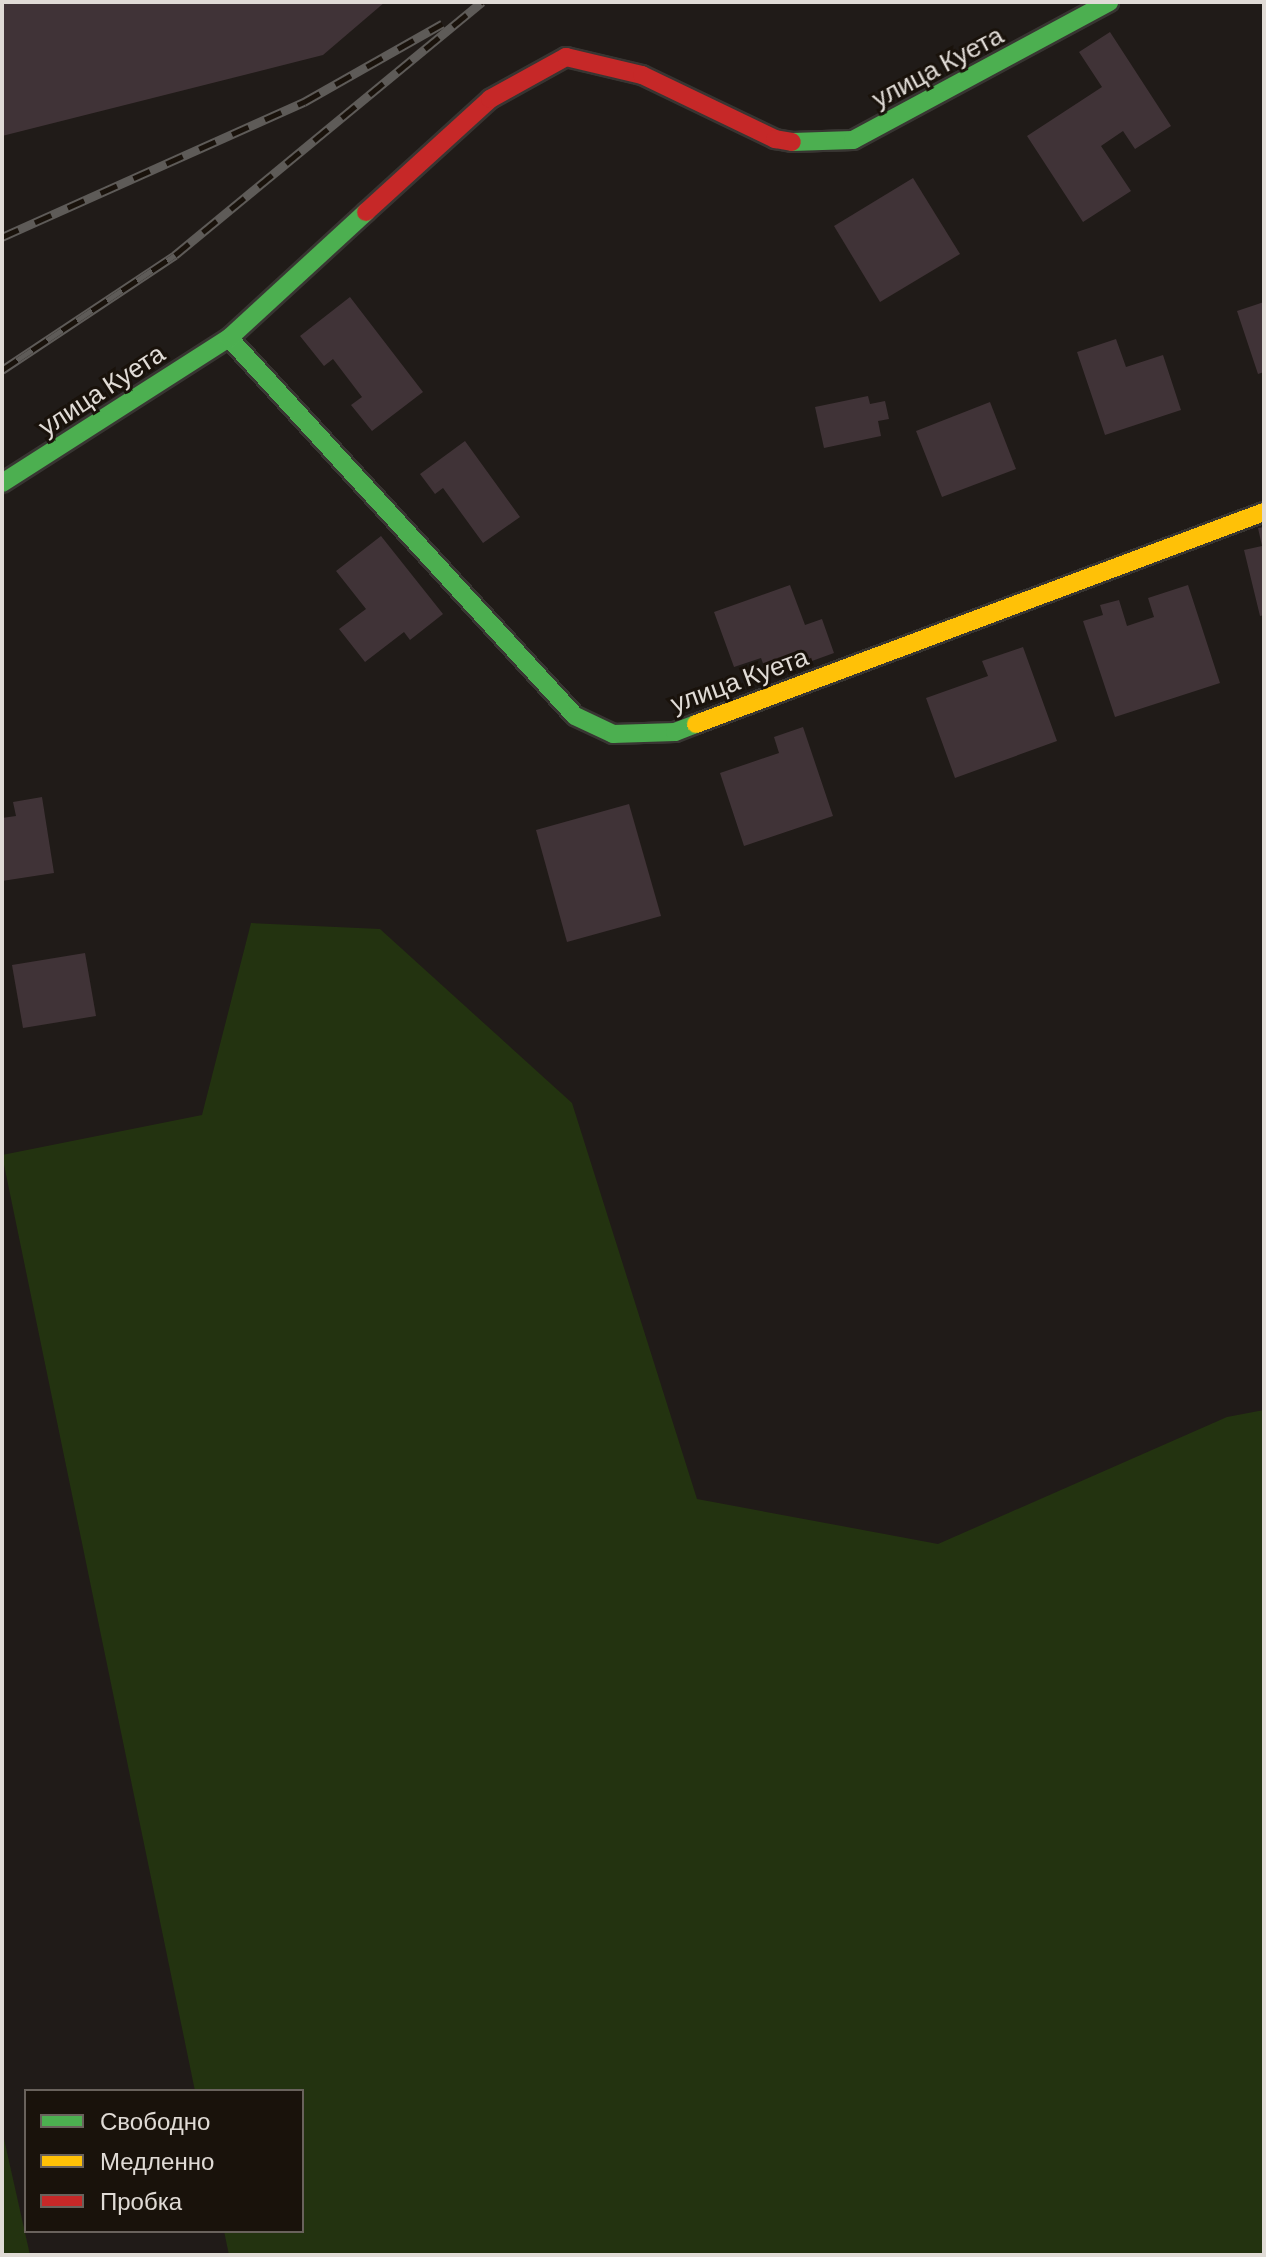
<!DOCTYPE html>
<meta charset="utf-8">
<style>
body{margin:0}
#map{position:relative;width:1266px;height:2257px;overflow:hidden;background:#201b18;font-family:Barlow,sans-serif}
div>[style]{position:absolute}
.green>*{inset:0;background:#233310}
.building>*{inset:0;background:#403337}
.roads{filter:drop-shadow(2px 0 #383532) drop-shadow(-2px 0 #383532) drop-shadow(0 2px #383532) drop-shadow(0 -2px #383532)}
.fast>*{height:18px;margin:-9px;padding:0 9px;transform-origin:9px;border-radius:9px;background:#4caf50}
.slow>*{height:18px;margin:-9px;padding:0 9px;transform-origin:9px;border-radius:9px;background:#ffc107}
.jam>*{height:18px;margin:-9px;padding:0 9px;transform-origin:9px;border-radius:9px;background:#c62828}
.rail>*{height:9px;margin-top:-4.5px;transform-origin:0;background:repeating-linear-gradient(90deg,#19120b 0 18px,#5e5b58 0 36px);box-sizing:border-box;border-block:2px solid #5e5b58}
span{translate:-50% -50%;white-space:nowrap;text-align:center;line-height:1.15;-webkit-text-stroke:6px #19120b;paint-order:stroke}
.street-label{font-size:26px;color:#e0dbd6}
.frame{position:absolute;inset:0;border:4px solid #e0dbd6;pointer-events:none}
.legend{position:absolute;left:24px;top:2089px;width:280px;height:144px;box-sizing:border-box;background:#19120b;border:2px solid #69625c;margin:0;padding:10px 14px;list-style:none;font-size:24px;color:#e0dbd6}
.legend li{display:flex;align-items:center;gap:16px;height:40px}
.legend b{width:40px;border:2px solid #69625c}
</style>
<div id="map">
<div class="green">
<div style="clip-path:polygon(251px 923px,380px 929px,572px 1103px,697px 1499px,938px 1544px,1227px 1417px,1264px 1410px,1264px 2255px,229px 2255px,224px 2231px,302px 2231px,302px 2091px,195px 2091px,2px 1155px,202px 1115px)"></div>
<div style="clip-path:polygon(2px 2130px,30px 2255px,2px 2255px)"></div>
</div>
<div class="building">
<div style="clip-path:polygon(2px 2px,385px 2px,323px 55px,2px 136px)"></div>
<div style="clip-path:polygon(1110px 32px,1171px 126px,1135px 149px,1123px 131px,1101px 146px,1131px 191px,1083px 222px,1027px 136px,1102px 87px,1079px 52px)"></div>
<div style="clip-path:polygon(913px 178px,960px 254px,880px 302px,834px 226px)"></div>
<div style="clip-path:polygon(350px 297px,423px 392px,372px 431px,351px 405px,362px 397px,333px 359px,324px 366px,300px 336px)"></div>
<div style="clip-path:polygon(1264px 302px,1264px 372px,1258px 374px,1237px 311px)"></div>
<div style="clip-path:polygon(1116px 339px,1126px 367px,1163px 355px,1181px 410px,1105px 435px,1077px 352px)"></div>
<div style="clip-path:polygon(868px 396px,870px 404px,885px 401px,889px 419px,878px 421px,881px 436px,824px 448px,815px 407px)"></div>
<div style="clip-path:polygon(990px 402px,1016px 469px,942px 497px,916px 431px)"></div>
<div style="clip-path:polygon(465px 441px,520px 517px,483px 543px,443px 488px,435px 494px,420px 474px)"></div>
<div style="clip-path:polygon(1264px 527px,1264px 615px,1260px 616px,1244px 550px,1262px 546px,1258px 528px)"></div>
<div style="clip-path:polygon(381px 536px,443px 614px,410px 640px,404px 632px,365px 662px,339px 629px,366px 609px,336px 571px)"></div>
<div style="clip-path:polygon(790px 585px,805px 625px,822px 619px,834px 653px,768px 677px,761px 658px,734px 667px,714px 612px)"></div>
<div style="clip-path:polygon(1188px 585px,1220px 683px,1115px 717px,1083px 621px,1103px 615px,1100px 605px,1119px 600px,1127px 626px,1154px 617px,1148px 598px)"></div>
<div style="clip-path:polygon(1023px 647px,1057px 741px,955px 778px,926px 698px,988px 676px,982px 661px)"></div>
<div style="clip-path:polygon(803px 727px,833px 816px,744px 846px,720px 773px,779px 753px,774px 737px)"></div>
<div style="clip-path:polygon(42px 797px,54px 873px,2px 881px,2px 818px,16px 816px,13px 802px)"></div>
<div style="clip-path:polygon(629px 804px,661px 916px,567px 942px,536px 830px)"></div>
<div style="clip-path:polygon(85px 953px,96px 1016px,23px 1028px,12px 965px)"></div>
</div>
<div class="roads">
<div class="fast">
<div style="left:792px;top:142px;width:61px;rotate:-1.9deg"></div>
<div style="left:853px;top:140px;width:291px;rotate:-28.3deg"></div>
<div style="left:229px;top:338px;width:512px;rotate:47.53deg"></div>
<div style="left:575px;top:716px;width:42px;rotate:25.3deg"></div>
<div style="left:613px;top:734px;width:62px;rotate:-1.8deg"></div>
<div style="left:675px;top:732px;width:22px;rotate:-21deg"></div>
<div style="left:2px;top:483px;width:269px;rotate:-32.6deg"></div>
<div style="left:229px;top:338px;width:186px;rotate:-42.6deg"></div>
</div>
<div class="slow">
<div style="left:696px;top:724px;width:606px;rotate:-20.47deg"></div>
</div>
<div class="jam">
<div style="left:366px;top:212px;width:168px;rotate:-42.3deg"></div>
<div style="left:490px;top:99px;width:87px;rotate:-28.9deg"></div>
<div style="left:566px;top:57px;width:78px;rotate:13.3deg"></div>
<div style="left:642px;top:75px;width:148px;rotate:25.7deg"></div>
<div style="left:775px;top:139px;width:17px;rotate:10deg"></div>
</div>
</div>
<div class="rail">
<div style="left:2px;top:237px;width:331px;rotate:-24.1deg"></div>
<div style="left:304px;top:102px;width:159px;rotate:-29.5deg"></div>
<div style="left:2px;top:370px;width:208px;rotate:-33.6deg"></div>
<div style="left:175px;top:255px;width:398px;rotate:-39.5deg"></div>
</div>
<div class="street-label">
<span style="left:937px;top:66px;rotate:-28deg">улица Куета</span>
<span style="left:101px;top:389px;rotate:-33deg">улица Куета</span>
<span style="left:739px;top:679px;rotate:-20deg">улица Куета</span>
</div>
<div class="frame"></div>
<ul class="legend">
<li><b style="height:10px;background:#4caf50"></b>Свободно</li>
<li><b style="height:10px;background:#ffc107"></b>Медленно</li>
<li><b style="height:10px;background:#c62828"></b>Пробка</li>
</ul>
</div>
